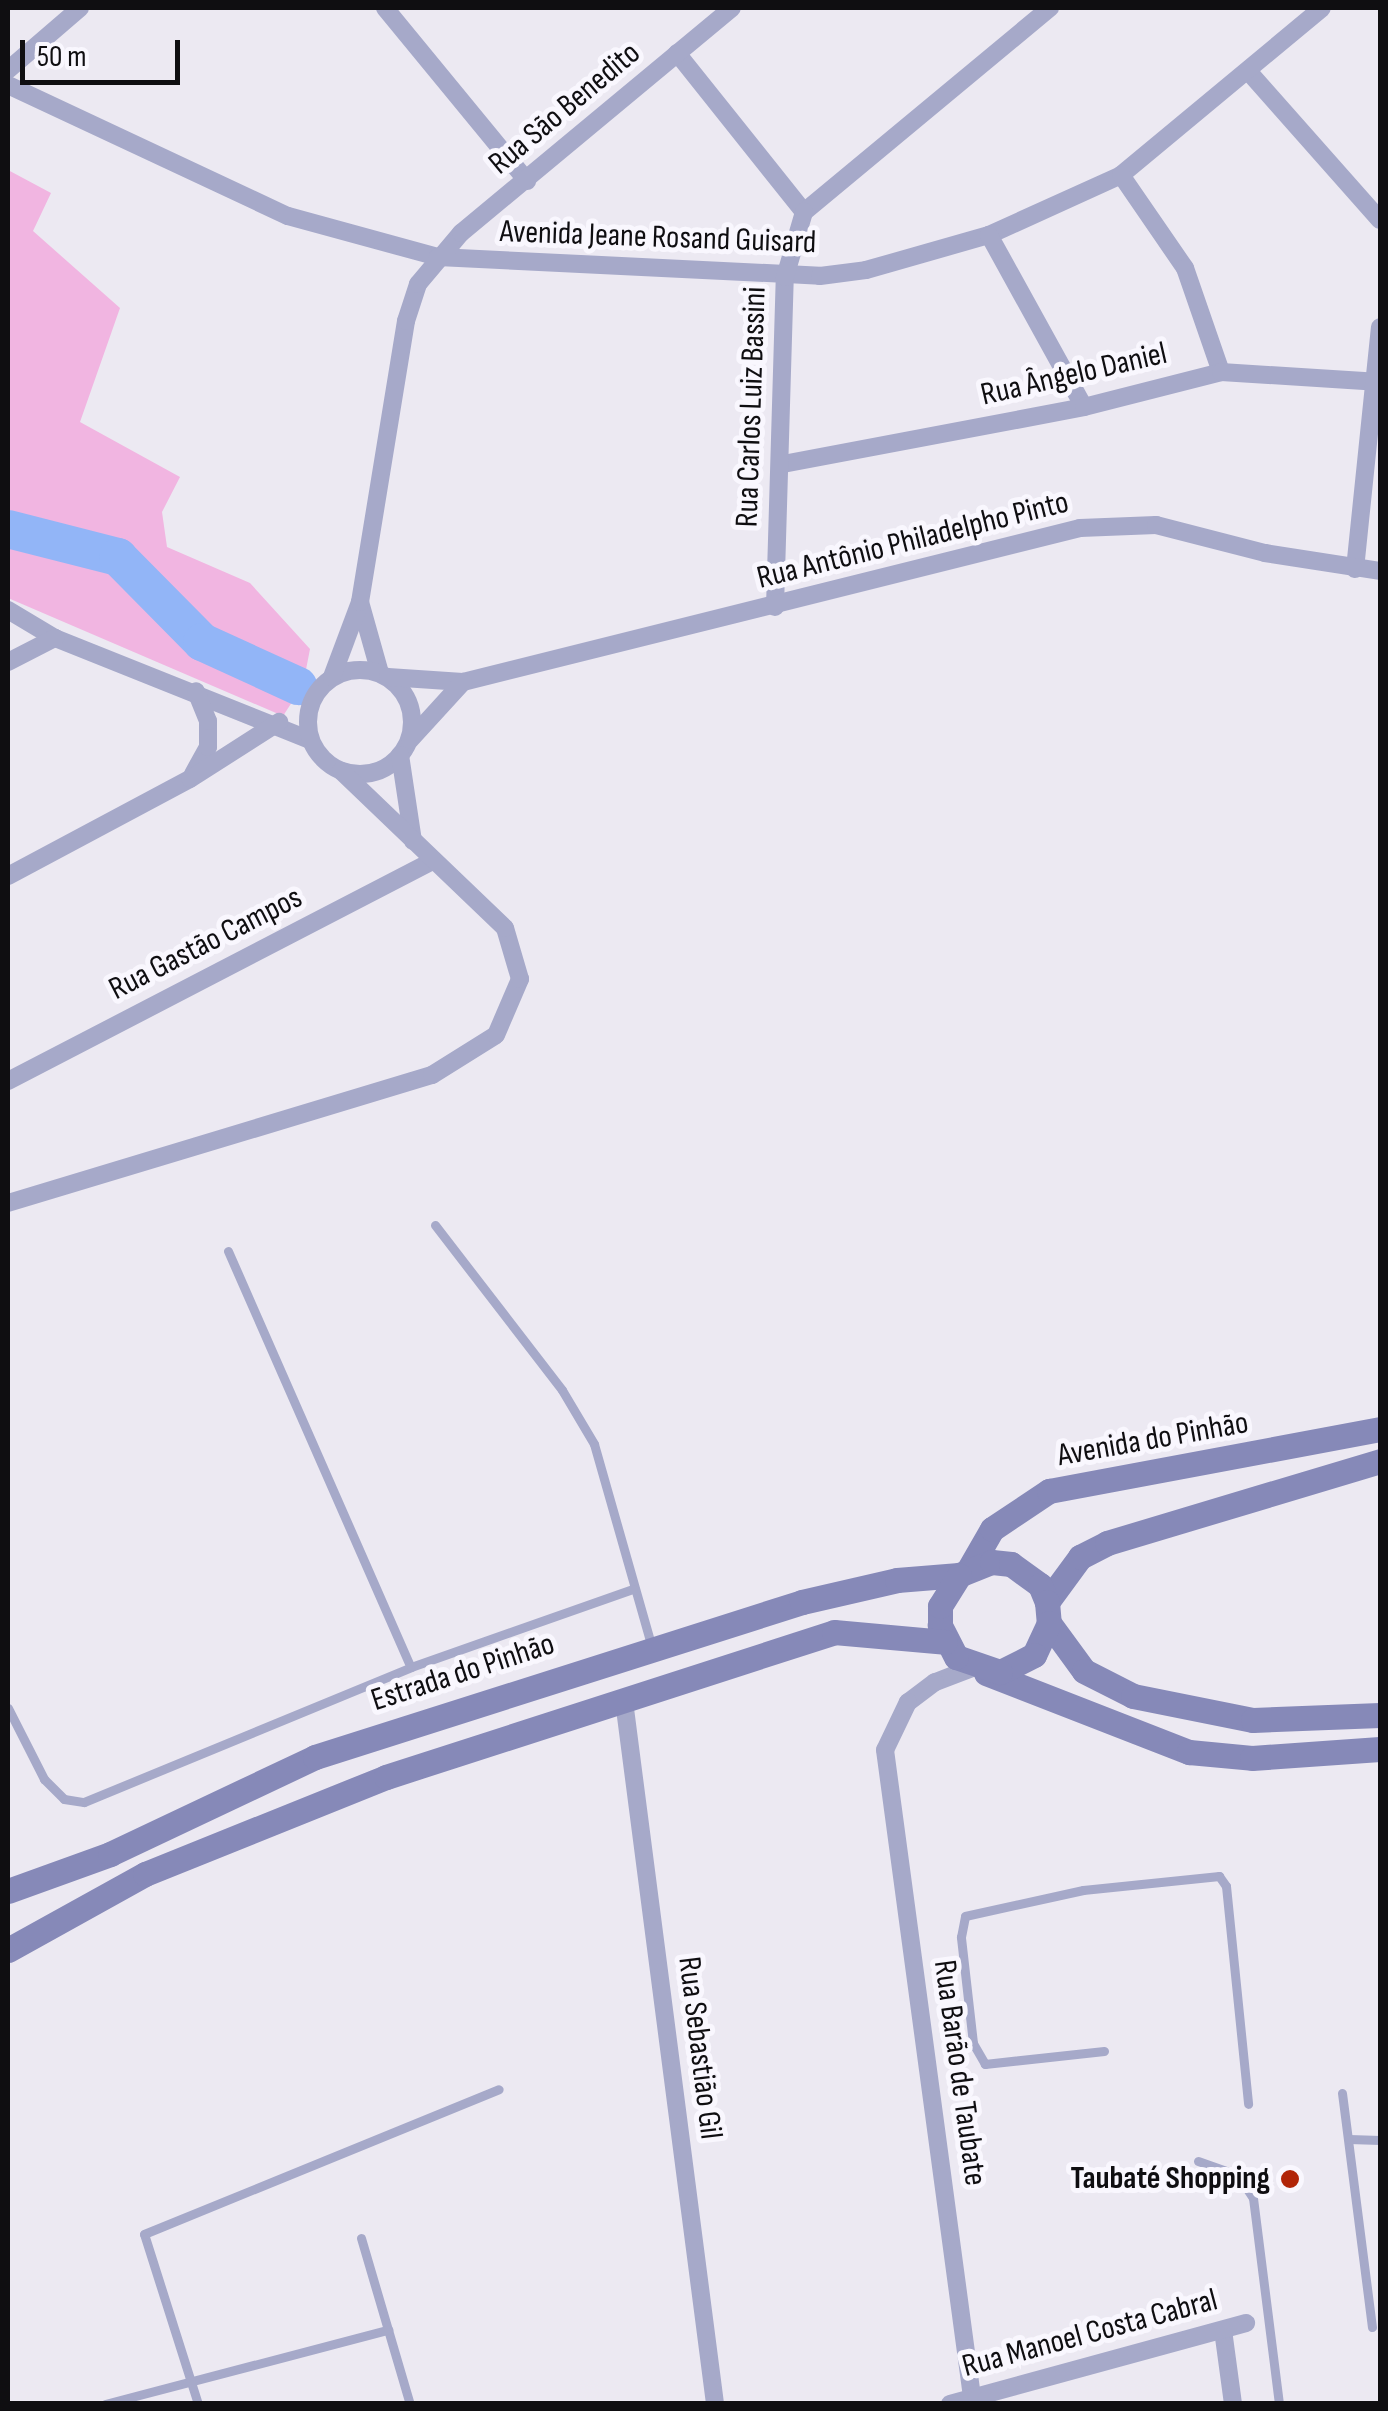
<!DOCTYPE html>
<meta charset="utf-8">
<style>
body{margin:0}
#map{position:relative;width:1388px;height:2411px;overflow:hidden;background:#ece9f2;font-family:"Sofia Sans Condensed",sans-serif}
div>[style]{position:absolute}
.green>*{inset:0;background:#f1b5e1}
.river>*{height:38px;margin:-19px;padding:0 19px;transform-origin:19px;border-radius:19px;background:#92b5f7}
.lane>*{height:9px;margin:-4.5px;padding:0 4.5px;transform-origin:4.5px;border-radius:4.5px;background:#a6a9c9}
.street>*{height:18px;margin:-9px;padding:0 9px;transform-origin:9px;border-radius:9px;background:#a6a9c9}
.street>.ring{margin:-9px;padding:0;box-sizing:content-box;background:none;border:18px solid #a6a9c9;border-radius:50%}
.secondary>*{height:25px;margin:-12.5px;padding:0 12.5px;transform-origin:12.5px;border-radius:12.5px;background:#8689b8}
.dots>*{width:28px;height:28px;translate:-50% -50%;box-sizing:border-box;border:5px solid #f9f7fe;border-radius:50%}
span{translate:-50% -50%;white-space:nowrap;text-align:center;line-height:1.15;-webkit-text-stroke:10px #f9f7fe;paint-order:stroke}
.street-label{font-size:32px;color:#0f0e11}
.poi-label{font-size:32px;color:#0f0e11;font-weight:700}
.right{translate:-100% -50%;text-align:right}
.frame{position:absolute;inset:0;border:10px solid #0f0e11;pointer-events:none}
.scale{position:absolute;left:20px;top:40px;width:160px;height:45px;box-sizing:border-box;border:5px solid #0f0e11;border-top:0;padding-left:12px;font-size:30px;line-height:35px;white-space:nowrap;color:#0f0e11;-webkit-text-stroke:8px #f9f7fe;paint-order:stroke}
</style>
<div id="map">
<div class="green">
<div style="clip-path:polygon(8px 170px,51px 193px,33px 231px,120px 308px,80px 422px,180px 477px,162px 512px,167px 547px,250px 583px,310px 649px,303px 685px,283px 716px,8px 598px)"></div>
</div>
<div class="river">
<div style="left:8px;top:529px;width:114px;rotate:14.3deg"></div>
<div style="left:118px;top:557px;width:120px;rotate:45.3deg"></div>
<div style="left:202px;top:642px;width:106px;rotate:24.6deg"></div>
</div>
<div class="lane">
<div style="left:435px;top:1225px;width:208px;rotate:52.4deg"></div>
<div style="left:562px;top:1390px;width:63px;rotate:59.3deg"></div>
<div style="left:594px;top:1444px;width:211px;rotate:74.1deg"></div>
<div style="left:228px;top:1251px;width:454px;rotate:66.3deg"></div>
<div style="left:8px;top:1708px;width:80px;rotate:63.1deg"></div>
<div style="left:44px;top:1779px;width:28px;rotate:45deg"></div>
<div style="left:64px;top:1799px;width:20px;rotate:9deg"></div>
<div style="left:84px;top:1802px;width:354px;rotate:-22.4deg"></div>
<div style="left:411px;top:1667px;width:235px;rotate:-19.4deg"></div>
<div style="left:1104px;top:2051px;width:120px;rotate:173.8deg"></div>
<div style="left:985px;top:2064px;width:24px;rotate:-120deg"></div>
<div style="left:973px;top:2043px;width:107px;rotate:-96.5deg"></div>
<div style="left:961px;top:1937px;width:21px;rotate:-79deg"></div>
<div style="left:965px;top:1916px;width:121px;rotate:-12.4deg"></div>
<div style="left:1083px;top:1890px;width:137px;rotate:-5.9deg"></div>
<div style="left:1219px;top:1876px;width:12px;rotate:55deg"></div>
<div style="left:1226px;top:1886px;width:219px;rotate:84.2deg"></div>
<div style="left:1342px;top:2093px;width:236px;rotate:82.7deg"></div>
<div style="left:1349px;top:2139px;width:31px;rotate:2deg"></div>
<div style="left:1198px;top:2161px;width:42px;rotate:19.3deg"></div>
<div style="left:1238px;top:2175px;width:27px;rotate:57deg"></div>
<div style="left:1253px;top:2198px;width:208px;rotate:82.8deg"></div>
<div style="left:361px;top:2238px;width:173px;rotate:73.6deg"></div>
<div style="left:105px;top:2404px;width:293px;rotate:-14.7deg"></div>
<div style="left:198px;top:2404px;width:178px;rotate:-107.6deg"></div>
<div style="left:144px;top:2234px;width:383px;rotate:-22.2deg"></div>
</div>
<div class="street">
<div style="left:385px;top:8px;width:224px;rotate:50.6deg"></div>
<div style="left:677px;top:53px;width:203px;rotate:51.4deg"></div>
<div style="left:8px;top:70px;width:95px;rotate:-40.7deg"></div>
<div style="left:1248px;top:71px;width:199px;rotate:48.5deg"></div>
<div style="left:8px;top:85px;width:309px;rotate:25.1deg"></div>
<div style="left:288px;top:216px;width:156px;rotate:15.3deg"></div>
<div style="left:438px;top:257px;width:382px;rotate:2.8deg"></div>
<div style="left:820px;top:276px;width:46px;rotate:-7.4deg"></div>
<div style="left:866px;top:270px;width:128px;rotate:-15.9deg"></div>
<div style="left:989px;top:235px;width:145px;rotate:-24.4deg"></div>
<div style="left:1121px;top:175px;width:261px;rotate:-39.7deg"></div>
<div style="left:1121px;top:175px;width:113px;rotate:55.5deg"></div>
<div style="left:1185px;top:268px;width:110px;rotate:70.9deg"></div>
<div style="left:804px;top:212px;width:320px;rotate:-39.7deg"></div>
<div style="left:989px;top:235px;width:196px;rotate:61.1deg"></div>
<div style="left:783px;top:464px;width:306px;rotate:-10.7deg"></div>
<div style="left:1084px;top:407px;width:141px;rotate:-14.3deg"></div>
<div style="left:1221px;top:372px;width:159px;rotate:3.6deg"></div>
<div style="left:1355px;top:569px;width:243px;rotate:-84.1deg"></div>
<div style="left:360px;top:602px;width:74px;rotate:74.3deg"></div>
<div style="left:775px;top:607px;width:330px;rotate:-88.3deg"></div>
<div style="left:785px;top:277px;width:68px;rotate:-73.7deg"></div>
<div style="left:8px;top:610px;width:55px;rotate:30.8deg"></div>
<div style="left:55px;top:638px;width:275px;rotate:21.8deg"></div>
<div style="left:8px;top:662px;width:53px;rotate:-27.1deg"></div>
<div class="ring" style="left:308px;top:670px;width:86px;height:86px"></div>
<div style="left:332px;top:677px;width:80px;rotate:-69.5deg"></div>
<div style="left:360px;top:602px;width:285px;rotate:-80.7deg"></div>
<div style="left:406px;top:321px;width:39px;rotate:-72deg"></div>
<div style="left:418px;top:284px;width:67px;rotate:-49.9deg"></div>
<div style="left:461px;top:233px;width:352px;rotate:-39.7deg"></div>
<div style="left:388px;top:677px;width:75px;rotate:3.8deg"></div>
<div style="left:463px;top:682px;width:636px;rotate:-14.01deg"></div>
<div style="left:1080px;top:528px;width:76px;rotate:-2.3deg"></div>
<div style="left:1156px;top:525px;width:113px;rotate:14.4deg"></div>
<div style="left:1265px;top:553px;width:116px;rotate:8.9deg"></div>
<div style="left:410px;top:740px;width:79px;rotate:-47.6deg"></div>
<div style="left:400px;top:755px;width:87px;rotate:81.4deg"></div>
<div style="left:193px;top:774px;width:31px;rotate:-61deg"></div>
<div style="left:208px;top:747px;width:26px;rotate:-90deg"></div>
<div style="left:208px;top:721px;width:32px;rotate:-112deg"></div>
<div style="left:8px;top:876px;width:206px;rotate:-28.1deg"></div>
<div style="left:190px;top:779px;width:106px;rotate:-32.6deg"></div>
<div style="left:8px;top:1081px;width:478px;rotate:-27.4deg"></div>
<div style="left:8px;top:1203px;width:443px;rotate:-16.8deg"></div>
<div style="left:432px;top:1075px;width:75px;rotate:-32deg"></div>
<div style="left:496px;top:1035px;width:61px;rotate:-66.8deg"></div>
<div style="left:520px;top:979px;width:53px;rotate:-106.4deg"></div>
<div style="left:505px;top:928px;width:227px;rotate:-136.2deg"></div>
<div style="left:972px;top:1668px;width:40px;rotate:159deg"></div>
<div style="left:935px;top:1682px;width:34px;rotate:143deg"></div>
<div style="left:908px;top:1702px;width:53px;rotate:115.6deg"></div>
<div style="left:885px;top:1750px;width:660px;rotate:82.34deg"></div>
<div style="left:624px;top:1701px;width:709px;rotate:82.62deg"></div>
<div style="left:1223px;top:2330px;width:75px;rotate:82.3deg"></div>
<div style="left:950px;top:2404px;width:307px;rotate:-15.3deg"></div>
</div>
<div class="secondary">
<div style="left:969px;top:1569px;width:46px;rotate:-60.1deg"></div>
<div style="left:992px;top:1529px;width:69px;rotate:-33.7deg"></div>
<div style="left:1049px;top:1491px;width:337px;rotate:-10.6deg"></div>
<div style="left:1047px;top:1602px;width:56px;rotate:-53.7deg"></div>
<div style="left:1080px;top:1557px;width:30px;rotate:-27deg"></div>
<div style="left:1107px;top:1543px;width:285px;rotate:-16.7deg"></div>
<div style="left:1049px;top:1623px;width:59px;rotate:53.9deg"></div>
<div style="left:1084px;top:1671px;width:55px;rotate:27deg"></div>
<div style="left:1133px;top:1696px;width:122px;rotate:11.3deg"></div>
<div style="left:1253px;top:1720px;width:127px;rotate:-2.3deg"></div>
<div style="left:986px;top:1673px;width:218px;rotate:21.3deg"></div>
<div style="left:1189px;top:1752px;width:63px;rotate:5.4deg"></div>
<div style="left:1252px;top:1758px;width:128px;rotate:-4deg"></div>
<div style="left:8px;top:1891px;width:109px;rotate:-19.9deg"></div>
<div style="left:110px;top:1854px;width:227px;rotate:-25.3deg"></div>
<div style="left:315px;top:1757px;width:511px;rotate:-17.65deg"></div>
<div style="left:802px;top:1602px;width:98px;rotate:-13deg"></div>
<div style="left:897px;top:1580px;width:62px;rotate:-4.6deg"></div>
<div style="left:959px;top:1575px;width:35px;rotate:-22deg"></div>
<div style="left:992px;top:1562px;width:19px;rotate:6deg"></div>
<div style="left:1011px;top:1564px;width:36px;rotate:36deg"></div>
<div style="left:1040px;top:1585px;width:18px;rotate:68deg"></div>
<div style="left:1047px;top:1602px;width:21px;rotate:85deg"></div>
<div style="left:1049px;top:1623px;width:35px;rotate:115deg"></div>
<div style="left:1034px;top:1655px;width:38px;rotate:153deg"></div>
<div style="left:1000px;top:1672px;width:46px;rotate:-161.2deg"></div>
<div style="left:956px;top:1657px;width:36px;rotate:-117deg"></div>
<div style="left:940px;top:1625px;width:19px;rotate:-90deg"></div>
<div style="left:940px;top:1606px;width:36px;rotate:-58deg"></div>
<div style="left:8px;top:1950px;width:157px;rotate:-29deg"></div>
<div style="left:145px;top:1874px;width:260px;rotate:-21.9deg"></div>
<div style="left:386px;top:1777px;width:471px;rotate:-17.9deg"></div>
<div style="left:834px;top:1632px;width:111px;rotate:5.1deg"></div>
</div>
<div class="dots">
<div style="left:1290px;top:2179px;background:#b12508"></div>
</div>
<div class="street-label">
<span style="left:565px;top:109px;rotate:-40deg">Rua São Benedito</span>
<span style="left:658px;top:238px;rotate:2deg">Avenida Jeane Rosand Guisard</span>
<span style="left:1074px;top:375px;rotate:-13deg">Rua Ângelo Daniel</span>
<span style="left:752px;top:407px;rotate:-88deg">Rua Carlos Luiz Bassini</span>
<span style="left:913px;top:541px;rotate:-14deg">Rua Antônio Philadelpho Pinto</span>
<span style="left:206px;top:944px;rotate:-27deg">Rua Gastão Campos</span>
<span style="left:1153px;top:1440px;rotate:-10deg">Avenida do Pinhão</span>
<span style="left:463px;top:1673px;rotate:-18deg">Estrada do Pinhão</span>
<span style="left:699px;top:2048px;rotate:83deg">Rua Sebastião Gil</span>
<span style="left:959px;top:2073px;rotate:82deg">Rua Barão de Taubate</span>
<span style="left:1090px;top:2334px;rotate:-15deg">Rua Manoel Costa Cabral</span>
</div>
<div class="poi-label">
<span class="right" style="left:1270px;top:2179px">Taubaté Shopping</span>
</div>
<div class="frame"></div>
<div class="scale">50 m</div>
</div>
